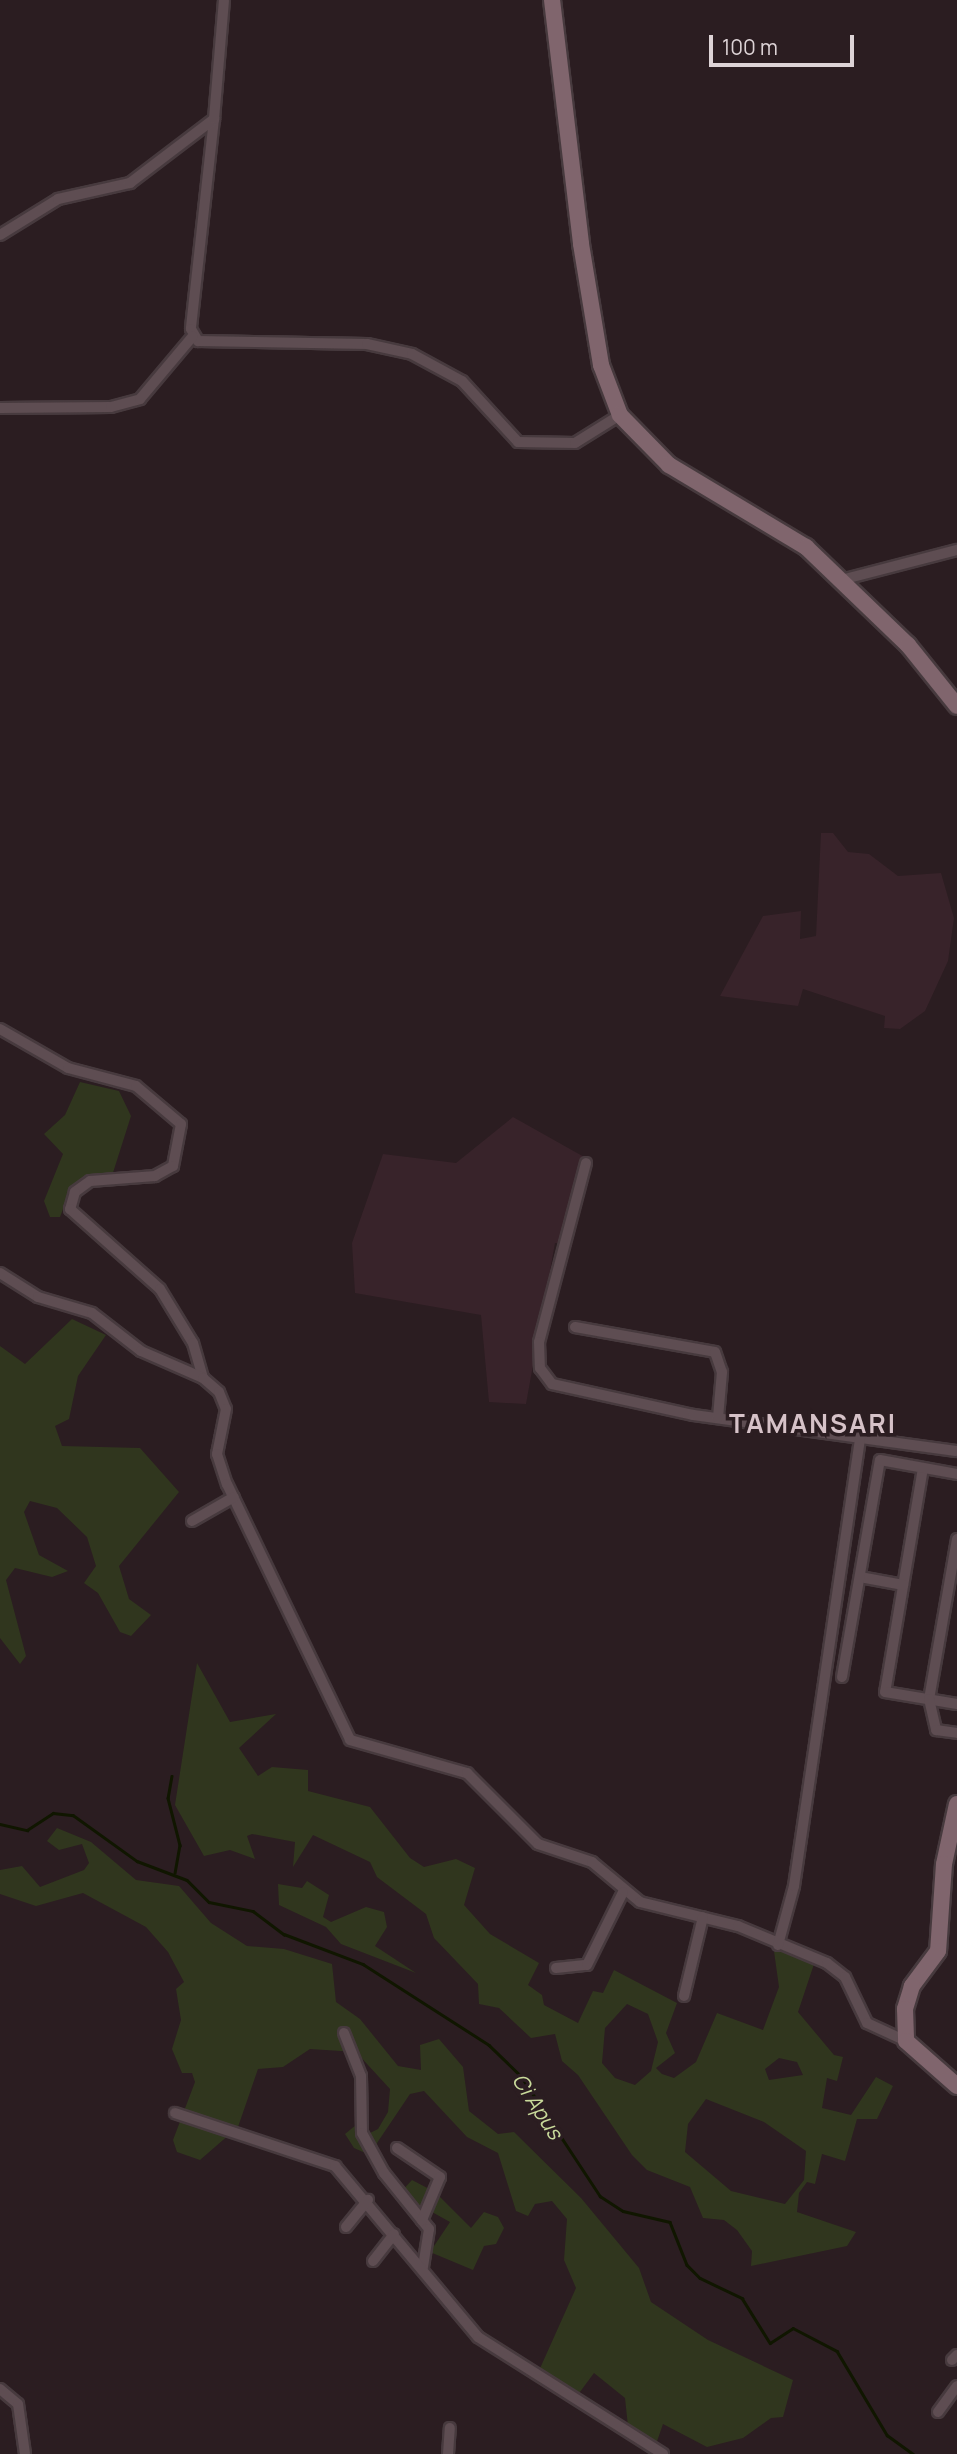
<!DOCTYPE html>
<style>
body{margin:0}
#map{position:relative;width:957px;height:2454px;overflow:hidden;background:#2b1d21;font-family:Manrope,sans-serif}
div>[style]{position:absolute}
.built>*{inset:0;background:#38232a}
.green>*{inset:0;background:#30361e}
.stream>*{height:2.5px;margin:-1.25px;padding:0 1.25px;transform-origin:1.25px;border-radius:1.25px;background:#101600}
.roads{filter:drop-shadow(2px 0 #473a3e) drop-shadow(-2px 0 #473a3e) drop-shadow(0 2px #473a3e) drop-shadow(0 -2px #473a3e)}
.street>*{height:10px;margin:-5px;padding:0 5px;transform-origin:5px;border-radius:5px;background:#5e4d52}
.secondary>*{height:16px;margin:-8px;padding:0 8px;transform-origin:8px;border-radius:8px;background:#80656d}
span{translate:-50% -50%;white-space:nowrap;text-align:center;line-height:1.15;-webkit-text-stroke:7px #2b1d21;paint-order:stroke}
.water-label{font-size:21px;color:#c9da9b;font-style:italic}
.district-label{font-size:26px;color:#d6c2c8;font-weight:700;letter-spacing:2px}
.scale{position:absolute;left:709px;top:35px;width:145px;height:32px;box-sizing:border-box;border:4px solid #ddd3d6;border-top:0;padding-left:9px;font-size:21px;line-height:24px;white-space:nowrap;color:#ddd3d6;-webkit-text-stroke:5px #2b1d21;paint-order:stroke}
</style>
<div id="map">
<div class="built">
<div style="clip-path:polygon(821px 833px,833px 833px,848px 852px,869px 854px,898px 876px,941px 873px,954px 918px,948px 961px,925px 1011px,900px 1029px,884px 1028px,885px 1016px,803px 989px,798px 1006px,720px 996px,763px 916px,801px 911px,800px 939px,816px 936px)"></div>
<div style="clip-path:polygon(513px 1117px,586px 1158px,563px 1243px,555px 1243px,526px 1404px,489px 1402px,481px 1315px,355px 1293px,352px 1243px,383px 1154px,456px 1163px)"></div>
</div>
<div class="green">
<div style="clip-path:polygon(80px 1082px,119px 1091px,131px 1116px,111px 1179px,83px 1182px,69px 1193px,60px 1217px,50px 1217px,44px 1201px,63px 1154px,44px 1134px,65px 1115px)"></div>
<div style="clip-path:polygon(72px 1319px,106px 1335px,78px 1376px,69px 1419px,55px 1426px,62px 1446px,140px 1448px,179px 1492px,119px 1566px,129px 1599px,151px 1615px,131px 1636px,120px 1632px,98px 1593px,84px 1583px,96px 1566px,87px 1537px,57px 1508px,30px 1501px,24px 1512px,39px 1555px,68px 1571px,52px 1577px,15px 1568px,6px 1580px,26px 1656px,20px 1664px,0 1638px,0 1346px,25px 1364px)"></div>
<div style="clip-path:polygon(evenodd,197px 1663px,230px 1722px,276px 1714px,239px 1748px,258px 1776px,272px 1767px,308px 1770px,308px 1791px,370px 1807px,410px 1858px,424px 1867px,456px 1859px,475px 1868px,464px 1905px,490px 1934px,539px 1963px,528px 1985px,542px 1995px,544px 2005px,578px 2023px,593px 1991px,603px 1993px,614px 1970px,677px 2003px,666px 2033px,675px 2053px,656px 2068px,662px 2074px,674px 2078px,696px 2062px,717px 2013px,763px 2030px,779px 1987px,773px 1944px,814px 1964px,798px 2012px,834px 2055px,843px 2057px,837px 2081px,827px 2078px,822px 2108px,851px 2115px,876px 2077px,893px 2086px,877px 2119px,857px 2119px,845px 2161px,822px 2154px,815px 2184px,807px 2182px,799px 2193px,797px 2212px,856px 2232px,847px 2246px,751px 2266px,752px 2251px,737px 2230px,724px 2220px,703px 2218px,690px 2187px,647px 2170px,632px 2155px,578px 2075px,562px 2061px,555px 2034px,531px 2038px,499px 2008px,479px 2004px,478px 1984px,434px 1938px,426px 1914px,377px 1877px,370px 1862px,313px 1835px,293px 1867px,295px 1842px,252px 1834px,247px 1836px,255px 1859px,230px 1850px,204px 1856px,175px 1805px,197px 1663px,627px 2004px,648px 2014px,658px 2042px,651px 2071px,635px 2085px,615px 2078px,602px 2063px,605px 2028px,627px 2004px,197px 1663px,779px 2058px,797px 2062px,803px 2075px,769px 2080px,765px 2069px,779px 2058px,197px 1663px,706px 2099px,764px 2122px,806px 2151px,804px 2180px,785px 2204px,731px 2191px,685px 2152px,688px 2124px,706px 2099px)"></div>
<div style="clip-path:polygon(57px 1828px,91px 1842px,136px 1880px,179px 1886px,211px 1923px,247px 1946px,284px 1949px,332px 1964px,336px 2002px,360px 2019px,398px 2066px,421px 2070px,420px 2045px,439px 2039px,463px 2067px,469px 2111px,498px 2134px,514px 2132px,581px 2198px,639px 2268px,651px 2302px,708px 2340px,793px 2380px,783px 2417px,771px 2418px,743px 2438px,707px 2447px,663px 2424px,654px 2450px,629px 2436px,625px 2398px,594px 2373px,574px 2400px,537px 2375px,576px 2288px,564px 2260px,567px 2219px,552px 2201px,535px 2204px,528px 2216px,516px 2211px,498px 2153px,467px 2137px,424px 2091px,410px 2094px,377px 2143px,379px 2159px,354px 2148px,345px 2134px,356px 2125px,366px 2135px,378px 2129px,388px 2112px,390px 2089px,356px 2052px,310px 2049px,283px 2067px,258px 2069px,238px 2127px,200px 2160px,177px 2152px,173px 2140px,195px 2082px,192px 2073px,182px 2073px,172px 2049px,181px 2020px,176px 1989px,184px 1982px,168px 1952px,146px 1927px,83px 1893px,36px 1906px,0 1894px,0 1870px,22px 1866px,40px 1887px,84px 1870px,89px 1863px,82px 1844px,59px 1850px,47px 1841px)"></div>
<div style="clip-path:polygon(307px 1881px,329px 1895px,323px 1917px,331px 1922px,366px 1907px,384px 1912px,387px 1927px,375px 1946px,416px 1973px,341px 1944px,326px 1927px,279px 1905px,278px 1884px,302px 1888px)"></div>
<div style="clip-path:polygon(412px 2180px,435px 2192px,471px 2228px,484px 2212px,498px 2217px,504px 2228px,496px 2244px,484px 2246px,473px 2270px,430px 2252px,450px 2222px,432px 2212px,418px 2219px,398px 2195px)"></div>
</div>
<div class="stream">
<div style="left:172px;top:1776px;width:22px;rotate:100deg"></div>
<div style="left:168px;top:1798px;width:49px;rotate:75.7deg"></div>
<div style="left:180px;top:1845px;width:28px;rotate:100deg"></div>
<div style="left:0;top:1824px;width:28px;rotate:13deg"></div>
<div style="left:27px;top:1830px;width:31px;rotate:-33deg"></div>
<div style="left:53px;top:1813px;width:20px;rotate:6deg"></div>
<div style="left:73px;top:1815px;width:79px;rotate:35.7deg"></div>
<div style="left:137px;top:1861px;width:53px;rotate:20.8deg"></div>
<div style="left:187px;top:1880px;width:31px;rotate:45deg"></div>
<div style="left:209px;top:1902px;width:45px;rotate:11.6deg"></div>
<div style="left:253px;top:1911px;width:39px;rotate:37deg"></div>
<div style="left:284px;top:1934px;width:85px;rotate:20.8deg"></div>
<div style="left:363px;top:1964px;width:150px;rotate:32.7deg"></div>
<div style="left:489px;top:2045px;width:45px;rotate:44.1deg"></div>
<div style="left:521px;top:2076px;width:144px;rotate:56.6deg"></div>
<div style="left:600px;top:2196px;width:27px;rotate:33deg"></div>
<div style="left:623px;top:2211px;width:48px;rotate:13.2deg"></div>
<div style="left:670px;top:2222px;width:46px;rotate:68.4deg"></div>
<div style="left:687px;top:2265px;width:18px;rotate:45deg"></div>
<div style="left:700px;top:2278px;width:47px;rotate:25.5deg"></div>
<div style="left:742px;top:2298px;width:53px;rotate:58.1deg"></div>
<div style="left:770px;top:2343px;width:27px;rotate:-33deg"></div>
<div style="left:793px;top:2328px;width:50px;rotate:27.6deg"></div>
<div style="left:837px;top:2351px;width:98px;rotate:59.2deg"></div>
<div style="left:887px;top:2435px;width:32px;rotate:36deg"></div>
</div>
<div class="roads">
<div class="street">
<div style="left:214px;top:119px;width:211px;rotate:96.3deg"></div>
<div style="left:191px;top:329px;width:14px;rotate:60deg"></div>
<div style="left:198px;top:341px;width:169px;rotate:1deg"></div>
<div style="left:367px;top:344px;width:46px;rotate:12.5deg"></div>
<div style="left:412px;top:354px;width:57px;rotate:28.4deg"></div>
<div style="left:462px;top:381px;width:83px;rotate:47.4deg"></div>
<div style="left:518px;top:442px;width:57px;rotate:1deg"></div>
<div style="left:575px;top:443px;width:53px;rotate:-31.9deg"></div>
<div style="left:0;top:235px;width:68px;rotate:-31.8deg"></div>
<div style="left:58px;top:199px;width:74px;rotate:-12.5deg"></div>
<div style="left:130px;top:183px;width:106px;rotate:-37.3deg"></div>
<div style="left:214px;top:119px;width:119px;rotate:-85.2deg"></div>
<div style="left:0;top:408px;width:111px;rotate:-0.5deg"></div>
<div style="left:111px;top:407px;width:30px;rotate:-15deg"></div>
<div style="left:140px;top:399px;width:82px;rotate:-49.9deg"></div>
<div style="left:841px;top:580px;width:120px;rotate:-14.5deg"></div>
<div style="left:0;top:1029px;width:78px;rotate:29.8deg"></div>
<div style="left:68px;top:1068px;width:70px;rotate:14.8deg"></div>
<div style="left:136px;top:1086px;width:59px;rotate:40.2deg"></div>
<div style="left:181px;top:1124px;width:43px;rotate:100.8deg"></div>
<div style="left:173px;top:1166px;width:21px;rotate:151deg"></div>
<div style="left:155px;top:1176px;width:65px;rotate:175.6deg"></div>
<div style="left:90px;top:1181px;width:19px;rotate:144deg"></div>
<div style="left:75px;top:1192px;width:18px;rotate:106deg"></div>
<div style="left:70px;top:1209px;width:120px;rotate:41.6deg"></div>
<div style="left:160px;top:1289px;width:63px;rotate:58.6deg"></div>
<div style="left:193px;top:1343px;width:36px;rotate:74deg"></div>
<div style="left:586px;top:1163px;width:185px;rotate:104.7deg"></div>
<div style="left:539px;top:1342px;width:26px;rotate:88deg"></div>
<div style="left:540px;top:1368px;width:20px;rotate:53deg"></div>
<div style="left:552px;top:1384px;width:144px;rotate:12.4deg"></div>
<div style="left:693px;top:1415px;width:266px;rotate:7.8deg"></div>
<div style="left:0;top:1273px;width:45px;rotate:32.3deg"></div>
<div style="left:38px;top:1297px;width:56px;rotate:16.5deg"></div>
<div style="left:92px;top:1313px;width:62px;rotate:37.8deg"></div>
<div style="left:141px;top:1351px;width:68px;rotate:23.5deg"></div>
<div style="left:203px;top:1378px;width:21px;rotate:41deg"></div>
<div style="left:219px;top:1392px;width:18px;rotate:68deg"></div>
<div style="left:226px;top:1409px;width:46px;rotate:101.3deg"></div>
<div style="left:217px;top:1454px;width:32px;rotate:72deg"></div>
<div style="left:227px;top:1484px;width:284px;rotate:64.3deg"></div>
<div style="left:350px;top:1740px;width:122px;rotate:15.8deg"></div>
<div style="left:467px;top:1773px;width:100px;rotate:45deg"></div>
<div style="left:538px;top:1844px;width:57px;rotate:18.4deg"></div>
<div style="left:592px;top:1862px;width:62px;rotate:39.8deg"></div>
<div style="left:640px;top:1902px;width:101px;rotate:13.8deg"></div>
<div style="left:738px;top:1926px;width:96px;rotate:22.6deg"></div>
<div style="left:827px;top:1963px;width:23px;rotate:38deg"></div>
<div style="left:845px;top:1977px;width:51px;rotate:64.4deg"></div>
<div style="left:867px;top:2023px;width:43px;rotate:24.8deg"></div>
<div style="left:575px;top:1327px;width:142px;rotate:10.1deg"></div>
<div style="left:715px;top:1352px;width:21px;rotate:71deg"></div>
<div style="left:722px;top:1372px;width:46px;rotate:95deg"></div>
<div style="left:923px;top:1468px;width:227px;rotate:99.6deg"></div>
<div style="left:885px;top:1692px;width:73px;rotate:9.5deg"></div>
<div style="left:192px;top:1521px;width:48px;rotate:-29.7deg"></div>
<div style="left:957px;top:1539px;width:162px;rotate:99.9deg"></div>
<div style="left:929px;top:1699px;width:32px;rotate:77deg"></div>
<div style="left:936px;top:1730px;width:21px;rotate:8deg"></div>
<div style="left:860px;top:1577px;width:44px;rotate:10.5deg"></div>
<div style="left:842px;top:1677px;width:220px;rotate:-80.1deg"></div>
<div style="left:880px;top:1460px;width:78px;rotate:10.3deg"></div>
<div style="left:778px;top:1945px;width:61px;rotate:-74.8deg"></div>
<div style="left:794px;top:1886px;width:454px;rotate:-81.6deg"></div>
<div style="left:556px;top:1968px;width:31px;rotate:-6deg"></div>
<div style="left:587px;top:1965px;width:81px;rotate:-63.7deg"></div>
<div style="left:684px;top:1996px;width:81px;rotate:-76.5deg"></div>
<div style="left:344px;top:2033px;width:46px;rotate:68.4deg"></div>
<div style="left:361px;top:2076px;width:57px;rotate:89deg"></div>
<div style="left:362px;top:2133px;width:46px;rotate:61.2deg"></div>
<div style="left:384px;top:2173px;width:72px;rotate:51.2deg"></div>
<div style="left:429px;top:2229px;width:39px;rotate:99deg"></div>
<div style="left:175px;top:2113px;width:169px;rotate:18.3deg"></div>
<div style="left:335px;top:2166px;width:223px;rotate:50.1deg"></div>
<div style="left:478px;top:2337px;width:219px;rotate:32.3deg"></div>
<div style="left:397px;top:2148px;width:52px;rotate:34deg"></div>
<div style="left:440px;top:2177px;width:47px;rotate:112.7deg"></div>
<div style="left:346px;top:2227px;width:35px;rotate:-51deg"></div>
<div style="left:373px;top:2261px;width:34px;rotate:-52deg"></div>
<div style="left:952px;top:2360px;width:7px;rotate:-45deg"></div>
<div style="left:0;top:2389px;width:23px;rotate:40deg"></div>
<div style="left:18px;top:2404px;width:50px;rotate:82deg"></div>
<div style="left:938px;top:2412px;width:32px;rotate:-54deg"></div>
<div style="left:448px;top:2454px;width:26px;rotate:-86deg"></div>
</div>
<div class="secondary">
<div style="left:552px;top:0;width:246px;rotate:83.2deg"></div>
<div style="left:581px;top:244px;width:123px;rotate:80.6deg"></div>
<div style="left:601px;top:365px;width:53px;rotate:69.2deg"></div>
<div style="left:620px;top:415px;width:70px;rotate:45.6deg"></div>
<div style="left:669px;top:465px;width:160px;rotate:30.9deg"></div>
<div style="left:806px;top:547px;width:141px;rotate:43.9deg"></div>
<div style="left:908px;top:645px;width:78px;rotate:51.2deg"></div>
<div style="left:957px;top:1804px;width:61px;rotate:102.2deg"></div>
<div style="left:944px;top:1864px;width:87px;rotate:93.9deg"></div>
<div style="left:938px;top:1951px;width:44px;rotate:126.6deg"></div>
<div style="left:912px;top:1986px;width:24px;rotate:107deg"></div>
<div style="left:905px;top:2009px;width:32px;rotate:88deg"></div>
<div style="left:906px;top:2041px;width:68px;rotate:41.4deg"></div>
</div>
</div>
<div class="water-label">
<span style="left:538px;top:2106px;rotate:57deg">Ci Apus</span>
</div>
<div class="district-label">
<span style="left:813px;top:1424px">TAMANSARI</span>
</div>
<div class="scale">100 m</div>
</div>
